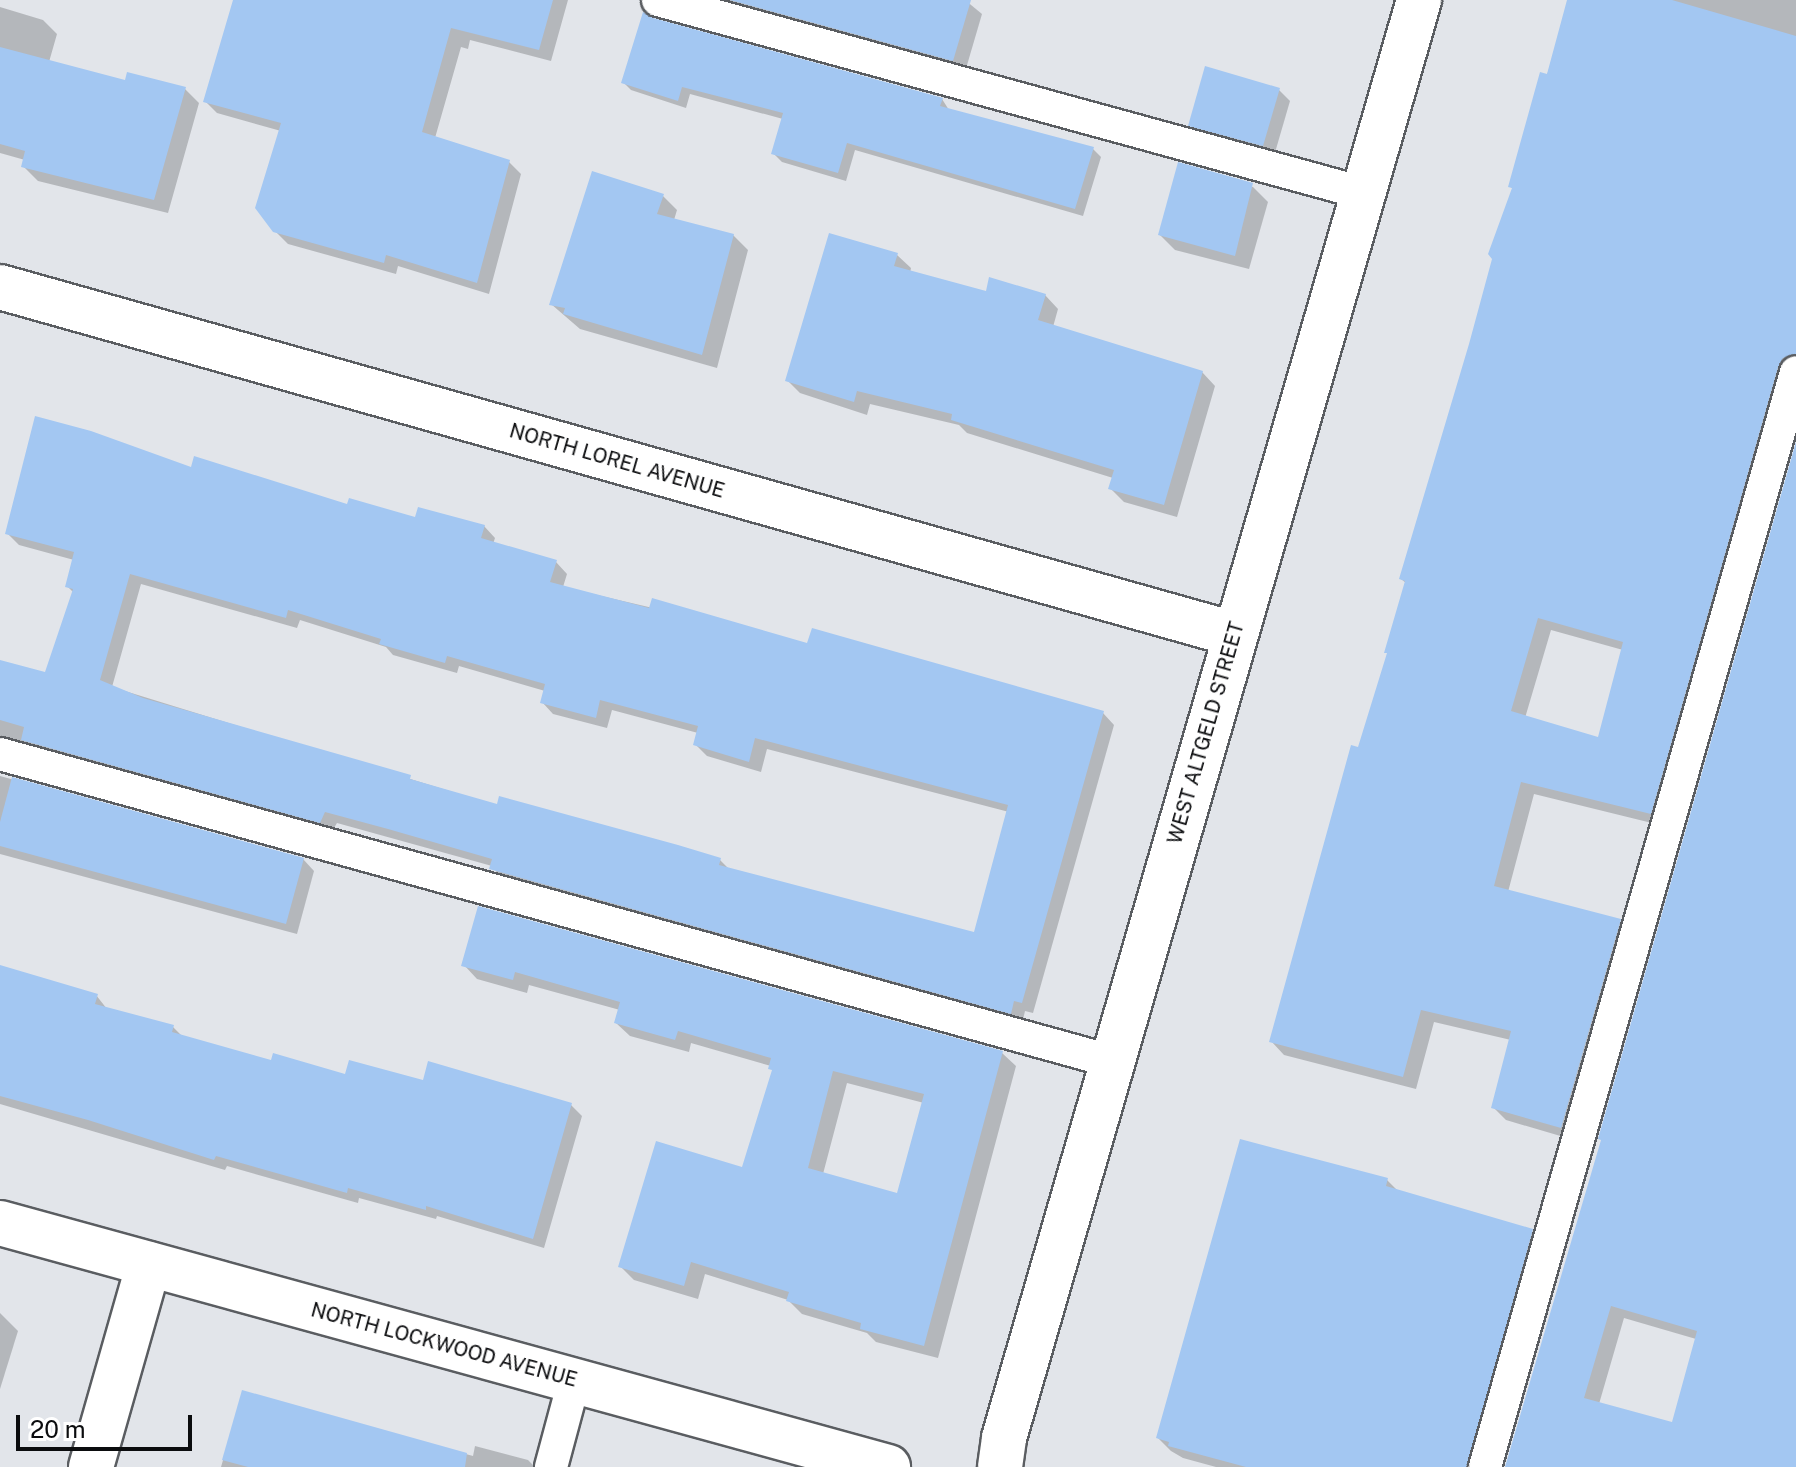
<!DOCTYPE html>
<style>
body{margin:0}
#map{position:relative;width:1796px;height:1467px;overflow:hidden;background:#e2e5ea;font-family:"Public Sans",sans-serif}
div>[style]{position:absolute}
.shadow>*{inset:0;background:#0003}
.building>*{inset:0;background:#a3c7f2}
.roads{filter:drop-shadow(2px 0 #5a5d61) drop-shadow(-2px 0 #5a5d61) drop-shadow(0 2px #5a5d61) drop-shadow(0 -2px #5a5d61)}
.lane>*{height:32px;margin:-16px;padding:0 16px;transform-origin:16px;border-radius:16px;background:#fff}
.street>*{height:44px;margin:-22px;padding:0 22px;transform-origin:22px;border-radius:22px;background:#fff}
span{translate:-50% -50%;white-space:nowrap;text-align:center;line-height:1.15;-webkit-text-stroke:7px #fff;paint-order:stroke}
.street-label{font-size:20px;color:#0b0c0e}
.scale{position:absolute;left:16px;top:1415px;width:176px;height:36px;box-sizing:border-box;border:4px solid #0b0c0e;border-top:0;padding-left:10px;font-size:24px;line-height:28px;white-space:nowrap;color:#0b0c0e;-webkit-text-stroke:6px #fff;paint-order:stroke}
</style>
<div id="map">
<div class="shadow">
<div style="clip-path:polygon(235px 0,568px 0,551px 61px,470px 40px,468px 49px,461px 47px,435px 138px,509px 162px,521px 174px,489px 294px,398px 266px,396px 274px,288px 244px,275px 231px,281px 131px,217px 113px,205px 101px)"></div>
<div style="clip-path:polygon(693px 0,965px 0,982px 14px,965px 72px)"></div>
<div style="clip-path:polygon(evenodd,1572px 0,1796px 0,1796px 374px,1664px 826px,1534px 794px,1508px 892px,1620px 921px,1633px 934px,1574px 1140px,1506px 1120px,1493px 1107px,1511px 1040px,1434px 1022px,1416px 1089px,1284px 1055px,1271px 1041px,1389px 654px,1406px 583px,1401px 579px,1471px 344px,1513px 189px,1510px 186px,1572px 0,1551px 630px,1623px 650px,1599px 739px,1525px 718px,1551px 630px)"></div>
<div style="clip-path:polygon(0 7px,43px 20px,57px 34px,49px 62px,126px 83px,185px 89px,199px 103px,168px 213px,38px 181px,23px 166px,25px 160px,0 153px)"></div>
<div style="clip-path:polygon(652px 20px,942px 99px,949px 110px,1093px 149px,1101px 157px,1083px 216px,855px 150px,846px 181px,782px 162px,773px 153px,783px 119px,690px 94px,686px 108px,631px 90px,623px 82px)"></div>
<div style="clip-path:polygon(1279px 90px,1290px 101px,1274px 156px,1202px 136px,1191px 125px)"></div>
<div style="clip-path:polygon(1180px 165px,1253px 187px,1268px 202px,1249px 269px,1175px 250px,1160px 235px)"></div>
<div style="clip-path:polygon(662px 195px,677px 210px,674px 220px,733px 235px,748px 250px,717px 368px,580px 329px,551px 304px)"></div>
<div style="clip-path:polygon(897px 255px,911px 268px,910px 273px,987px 293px,1045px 295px,1058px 309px,1053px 327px,1202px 372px,1215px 386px,1177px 517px,1124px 502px,1110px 488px,1113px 478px,967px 433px,959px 425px,870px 404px,867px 415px,800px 393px,787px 380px)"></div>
<div style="clip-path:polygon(evenodd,1796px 449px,1796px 1467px,1507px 1467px,1603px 1141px,1796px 449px,1624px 1318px,1696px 1339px,1673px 1425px,1599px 1404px,1624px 1318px)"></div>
<div style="clip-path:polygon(evenodd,192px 469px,349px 506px,417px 519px,484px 526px,495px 538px,493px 544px,556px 562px,567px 574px,563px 587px,1103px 713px,1114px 725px,1033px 1013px,1025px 1011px,1022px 1024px,503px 880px,492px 866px,337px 823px,331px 833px,0 751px,0 662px,46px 675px,74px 593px,67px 586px,74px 560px,19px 545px,7px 533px,192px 469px,141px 584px,297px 628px,300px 620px,386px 647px,393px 655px,457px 673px,459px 666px,545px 691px,542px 702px,553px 714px,607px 728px,612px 710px,698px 733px,695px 744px,707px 756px,761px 772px,767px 749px,1009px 812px,976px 934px,729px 869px,720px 860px,498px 806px,112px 687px,141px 584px)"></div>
<div style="clip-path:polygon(0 776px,303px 859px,314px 871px,297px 934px,0 854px)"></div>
<div style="clip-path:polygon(evenodd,480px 908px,1002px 1053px,1016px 1066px,938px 1358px,876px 1342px,867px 1333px,802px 1314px,788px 1300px,705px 1274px,698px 1299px,634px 1280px,620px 1266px,743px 1170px,773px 1071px,771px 1066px,691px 1043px,689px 1052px,630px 1036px,616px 1023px,620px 1010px,529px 985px,527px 993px,477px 979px,464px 965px,480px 908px,847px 1083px,924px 1103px,898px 1195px,823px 1174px,847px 1083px)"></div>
<div style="clip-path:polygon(0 967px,96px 995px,107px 1009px,173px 1027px,184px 1038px,272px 1062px,347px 1076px,424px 1082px,571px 1105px,582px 1116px,544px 1248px,437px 1216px,436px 1219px,359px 1198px,358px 1203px,227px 1166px,225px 1170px,0 1104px)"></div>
<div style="clip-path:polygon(1387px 1180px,1399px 1192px,1532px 1231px,1545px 1244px,1482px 1467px,1216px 1467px,1183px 1458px,1171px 1451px,1158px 1438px)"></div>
<div style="clip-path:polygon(0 1313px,18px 1331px,0 1389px)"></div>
<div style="clip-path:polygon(243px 1392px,473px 1456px,475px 1446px,528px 1460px,535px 1467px,221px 1467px)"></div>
</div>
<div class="building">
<div style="clip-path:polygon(233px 0,553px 0,539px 50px,451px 28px,422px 132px,510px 160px,477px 283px,386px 255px,384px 263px,273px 232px,255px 208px,281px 123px,203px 102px)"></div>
<div style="clip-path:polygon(730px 0,971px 0,953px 61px)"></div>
<div style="clip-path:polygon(evenodd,1567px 0,1672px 0,1796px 36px,1796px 354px,1783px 358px,1778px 367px,1651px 814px,1521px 782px,1494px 886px,1621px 919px,1561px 1128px,1491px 1108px,1511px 1031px,1421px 1010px,1403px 1077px,1269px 1042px,1351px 745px,1358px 747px,1387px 653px,1384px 653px,1405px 581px,1399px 579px,1469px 344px,1492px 259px,1488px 254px,1512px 188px,1508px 187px,1540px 72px,1547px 74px,1567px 0,1538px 618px,1623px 642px,1598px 737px,1511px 711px,1538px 618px)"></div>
<div style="clip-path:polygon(643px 12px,653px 18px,943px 98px,940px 106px,1094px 147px,1075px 209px,847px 143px,838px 173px,771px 154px,783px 113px,682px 87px,678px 101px,621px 83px)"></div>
<div style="clip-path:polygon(0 47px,125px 80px,127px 72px,186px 87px,154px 200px,21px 167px,25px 151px,0 144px)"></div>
<div style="clip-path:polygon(1205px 66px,1280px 88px,1263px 146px,1188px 126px)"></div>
<div style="clip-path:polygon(1178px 162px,1253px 183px,1235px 256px,1158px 235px)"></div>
<div style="clip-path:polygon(592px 171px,664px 194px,657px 214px,734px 234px,702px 355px,563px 314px,565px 308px,549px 305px)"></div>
<div style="clip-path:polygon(829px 233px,898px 253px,894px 266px,986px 291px,989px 277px,1046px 294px,1038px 320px,1203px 371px,1164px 505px,1108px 489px,1114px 470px,951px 420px,952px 414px,857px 391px,854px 402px,785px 381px)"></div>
<div style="clip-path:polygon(evenodd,35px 416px,91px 431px,191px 467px,194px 456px,347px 504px,349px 498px,415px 517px,418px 507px,485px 525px,481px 538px,557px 560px,550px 582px,649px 608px,652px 598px,807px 643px,812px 628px,1104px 711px,1022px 1003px,1014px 1001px,1011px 1014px,489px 869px,492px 859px,388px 829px,325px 812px,320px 823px,21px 740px,24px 727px,0 720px,0 660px,45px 672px,73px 589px,65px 587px,74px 552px,5px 534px,35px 416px,130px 574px,286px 618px,288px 610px,381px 639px,379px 644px,445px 663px,447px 656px,545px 684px,540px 703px,596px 718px,600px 700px,698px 726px,693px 745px,749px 762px,755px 738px,1008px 805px,974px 932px,719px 865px,721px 858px,678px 845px,499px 796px,497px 804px,410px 779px,411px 775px,143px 698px,100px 680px,130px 574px)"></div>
<div style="clip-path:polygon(evenodd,1796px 442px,1796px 1467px,1505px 1467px,1601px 1140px,1598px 1139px,1796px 442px,1611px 1306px,1697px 1331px,1672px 1422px,1584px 1398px,1611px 1306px)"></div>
<div style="clip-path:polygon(12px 777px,304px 858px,286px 924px,0 846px,0 822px)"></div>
<div style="clip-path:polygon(evenodd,478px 906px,1003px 1051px,924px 1346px,860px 1329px,861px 1323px,786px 1301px,789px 1292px,691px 1262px,684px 1286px,618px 1267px,656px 1141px,742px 1167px,772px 1070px,768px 1069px,771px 1058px,678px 1031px,675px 1040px,614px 1023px,620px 1002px,515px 972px,513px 980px,461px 966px,478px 906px,833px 1071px,924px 1094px,897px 1193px,808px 1168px,833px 1071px)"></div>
<div style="clip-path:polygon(0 965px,98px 994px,95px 1004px,174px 1025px,172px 1032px,271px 1060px,273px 1053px,345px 1074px,349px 1060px,423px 1080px,428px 1061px,572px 1103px,533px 1239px,426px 1206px,426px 1210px,348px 1188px,347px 1193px,216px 1156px,214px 1160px,88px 1120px,0 1096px)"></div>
<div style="clip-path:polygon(1240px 1139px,1388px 1178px,1386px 1186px,1533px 1229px,1467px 1467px,1246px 1467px,1168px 1446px,1169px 1442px,1156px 1438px)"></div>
<div style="clip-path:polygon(242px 1390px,467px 1453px,465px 1467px,248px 1467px,222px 1460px)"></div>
</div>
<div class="roads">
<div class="lane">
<div style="left:658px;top:0;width:731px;rotate:15.31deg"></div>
<div style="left:0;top:754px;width:1153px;rotate:15.45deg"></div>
<div style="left:551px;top:1467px;width:89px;rotate:-75deg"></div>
<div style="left:1485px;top:1467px;width:1138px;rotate:-74.14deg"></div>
</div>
<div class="street">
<div style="left:0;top:287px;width:1282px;rotate:15.71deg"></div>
<div style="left:0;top:1223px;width:921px;rotate:15.36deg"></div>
<div style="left:91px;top:1467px;width:211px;rotate:-74.1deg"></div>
<div style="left:1000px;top:1467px;width:29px;rotate:-82deg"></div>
<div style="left:1004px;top:1438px;width:1497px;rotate:-73.9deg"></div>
</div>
</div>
<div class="street-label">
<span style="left:617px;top:461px;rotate:16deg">NORTH LOREL AVENUE</span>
<span style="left:1206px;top:733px;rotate:-74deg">WEST ALTGELD STREET</span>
<span style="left:444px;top:1345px;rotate:15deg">NORTH LOCKWOOD AVENUE</span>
</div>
<div class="scale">20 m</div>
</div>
